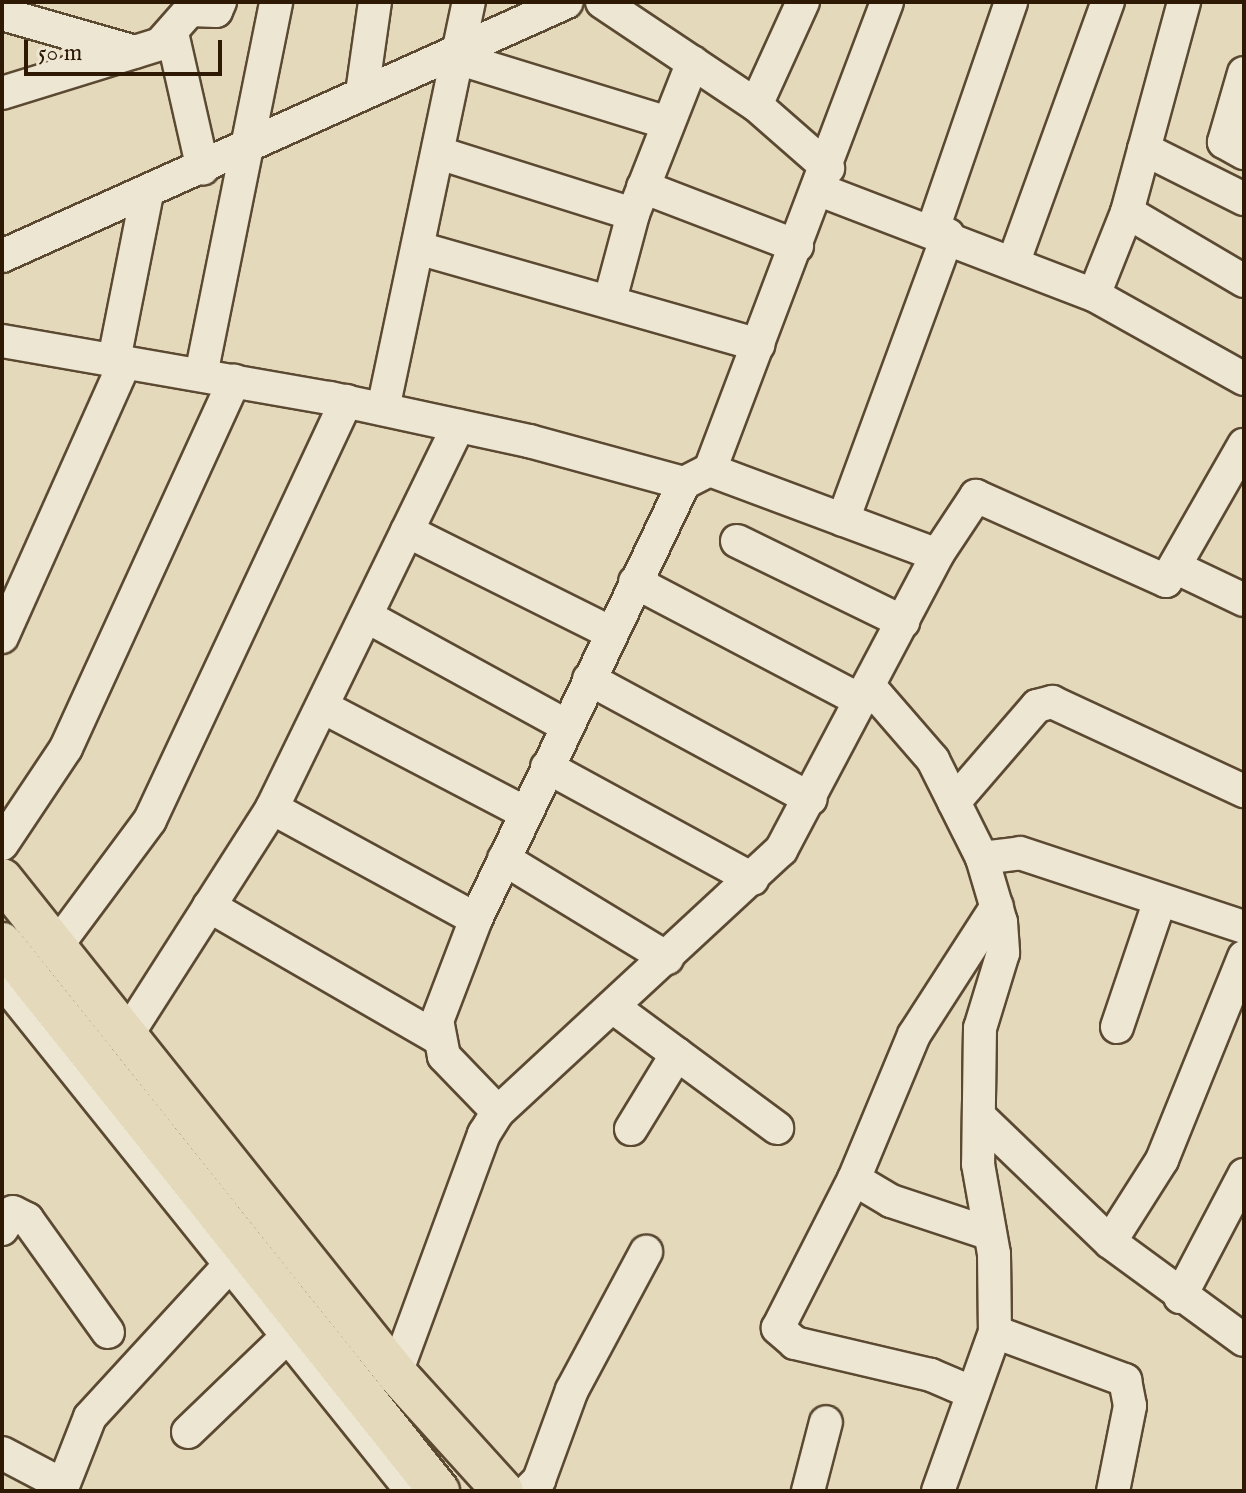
<!DOCTYPE html>
<style>
body{margin:0}
#map{position:relative;width:1246px;height:1493px;overflow:hidden;background:#e4d9bb;font-family:"IM FELL English",serif}
div>[style]{position:absolute}
.roads{filter:drop-shadow(2px 0 #5b4932) drop-shadow(-2px 0 #5b4932) drop-shadow(0 2px #5b4932) drop-shadow(0 -2px #5b4932)}
.minor>*{height:32px;margin:-16px;padding:0 16px;transform-origin:16px;border-radius:16px;background:#ede6d3}
.major>*{height:40px;margin:-20px;padding:0 20px;transform-origin:20px;border-radius:20px;background:#e4d9bb}
span{translate:-50% -50%;white-space:nowrap;text-align:center;line-height:1.15;-webkit-text-stroke:6px #ede6d3;paint-order:stroke}
.frame{position:absolute;inset:0;border:4px solid #2d1904;pointer-events:none}
.scale{position:absolute;left:24px;top:40px;width:198px;height:36px;box-sizing:border-box;border:4px solid #2d1904;border-top:0;padding-left:10px;font-size:24px;line-height:28px;white-space:nowrap;color:#2d1904;-webkit-text-stroke:6px #ede6d3;paint-order:stroke}
</style>
<div id="map">
<div class="roads">
<div class="minor">
<div style="left:602px;top:2px;width:185px;rotate:33.8deg"></div>
<div style="left:756px;top:105px;width:96px;rotate:41.2deg"></div>
<div style="left:2px;top:14px;width:138px;rotate:15.9deg"></div>
<div style="left:172px;top:33px;width:139px;rotate:77.2deg"></div>
<div style="left:460px;top:59px;width:218px;rotate:17.1deg"></div>
<div style="left:1244px;top:73px;width:72px;rotate:106.2deg"></div>
<div style="left:1224px;top:142px;width:23px;rotate:29deg"></div>
<div style="left:2px;top:93px;width:165px;rotate:-17.2deg"></div>
<div style="left:160px;top:44px;width:45px;rotate:-48.6deg"></div>
<div style="left:190px;top:10px;width:26px;rotate:2deg"></div>
<div style="left:216px;top:11px;width:10px;rotate:-66deg"></div>
<div style="left:362px;top:93px;width:92px;rotate:-81.9deg"></div>
<div style="left:756px;top:105px;width:113px;rotate:-65.5deg"></div>
<div style="left:1144px;top:149px;width:112px;rotate:26.6deg"></div>
<div style="left:439px;top:153px;width:203px;rotate:17.5deg"></div>
<div style="left:643px;top:187px;width:165px;rotate:21deg"></div>
<div style="left:820px;top:190px;width:293px;rotate:21deg"></div>
<div style="left:1094px;top:295px;width:172px;rotate:29.2deg"></div>
<div style="left:1127px;top:212px;width:136px;rotate:30.5deg"></div>
<div style="left:933px;top:229px;width:240px;rotate:-71deg"></div>
<div style="left:418px;top:248px;width:354px;rotate:15.9deg"></div>
<div style="left:2px;top:256px;width:619px;rotate:-24.21deg"></div>
<div style="left:1014px;top:261px;width:276px;rotate:-70.1deg"></div>
<div style="left:1094px;top:295px;width:89px;rotate:-68.3deg"></div>
<div style="left:1127px;top:212px;width:218px;rotate:-74.8deg"></div>
<div style="left:610px;top:300px;width:89px;rotate:-75deg"></div>
<div style="left:633px;top:214px;width:163px;rotate:-68.5deg"></div>
<div style="left:2px;top:341px;width:333px;rotate:9.9deg"></div>
<div style="left:330px;top:398px;width:204px;rotate:12.2deg"></div>
<div style="left:529px;top:441px;width:161px;rotate:15.2deg"></div>
<div style="left:684px;top:483px;width:29px;rotate:-27deg"></div>
<div style="left:710px;top:470px;width:242px;rotate:20.5deg"></div>
<div style="left:114px;top:360px;width:169px;rotate:-78.8deg"></div>
<div style="left:201px;top:375px;width:380px;rotate:-78.6deg"></div>
<div style="left:383px;top:409px;width:416px;rotate:-78.1deg"></div>
<div style="left:710px;top:470px;width:500px;rotate:-69.28deg"></div>
<div style="left:843px;top:520px;width:304px;rotate:-69.8deg"></div>
<div style="left:407px;top:531px;width:227px;rotate:26.5deg"></div>
<div style="left:737px;top:541px;width:185px;rotate:26deg"></div>
<div style="left:1177px;top:568px;width:74px;rotate:25.5deg"></div>
<div style="left:635px;top:582px;width:256px;rotate:27.7deg"></div>
<div style="left:366px;top:616px;width:229px;rotate:28.7deg"></div>
<div style="left:2px;top:637px;width:301px;rotate:-65.9deg"></div>
<div style="left:589px;top:679px;width:252px;rotate:28.4deg"></div>
<div style="left:869px;top:686px;width:98px;rotate:49.1deg"></div>
<div style="left:933px;top:760px;width:110px;rotate:63.4deg"></div>
<div style="left:982px;top:858px;width:67px;rotate:73.5deg"></div>
<div style="left:1001px;top:922px;width:31px;rotate:86deg"></div>
<div style="left:1003px;top:953px;width:78px;rotate:107deg"></div>
<div style="left:980px;top:1028px;width:136px;rotate:90.8deg"></div>
<div style="left:978px;top:1164px;width:91px;rotate:79.9deg"></div>
<div style="left:994px;top:1254px;width:78px;rotate:89.3deg"></div>
<div style="left:995px;top:1332px;width:169px;rotate:109.7deg"></div>
<div style="left:323px;top:707px;width:229px;rotate:27.6deg"></div>
<div style="left:547px;top:767px;width:234px;rotate:28.6deg"></div>
<div style="left:954px;top:802px;width:127px;rotate:-49.2deg"></div>
<div style="left:1037px;top:706px;width:16px;rotate:-15deg"></div>
<div style="left:1052px;top:702px;width:212px;rotate:24.9deg"></div>
<div style="left:272px;top:808px;width:232px;rotate:28.6deg"></div>
<div style="left:2px;top:844px;width:115px;rotate:-56.3deg"></div>
<div style="left:66px;top:748px;width:404px;rotate:-65.4deg"></div>
<div style="left:982px;top:858px;width:38px;rotate:-7deg"></div>
<div style="left:1020px;top:853px;width:236px;rotate:18.3deg"></div>
<div style="left:504px;top:859px;width:191px;rotate:31.3deg"></div>
<div style="left:209px;top:906px;width:262px;rotate:30deg"></div>
<div style="left:58px;top:944px;width:154px;rotate:-53.4deg"></div>
<div style="left:150px;top:820px;width:463px;rotate:-64.9deg"></div>
<div style="left:1244px;top:957px;width:219px;rotate:112deg"></div>
<div style="left:1162px;top:1160px;width:97px;rotate:122.4deg"></div>
<div style="left:1110px;top:1242px;width:166px;rotate:36.2deg"></div>
<div style="left:2px;top:980px;width:655px;rotate:51.26deg"></div>
<div style="left:613px;top:1007px;width:204px;rotate:36.4deg"></div>
<div style="left:1117px;top:1027px;width:134px;rotate:-71.3deg"></div>
<div style="left:129px;top:1032px;width:266px;rotate:-57.4deg"></div>
<div style="left:272px;top:808px;width:425px;rotate:-64deg"></div>
<div style="left:498px;top:1112px;width:78px;rotate:-134deg"></div>
<div style="left:444px;top:1056px;width:36px;rotate:-101deg"></div>
<div style="left:437px;top:1021px;width:109px;rotate:-69.1deg"></div>
<div style="left:476px;top:919px;width:483px;rotate:-64.5deg"></div>
<div style="left:980px;top:1117px;width:180px;rotate:43.9deg"></div>
<div style="left:631px;top:1129px;width:88px;rotate:-58.5deg"></div>
<div style="left:854px;top:1179px;width:43px;rotate:30.7deg"></div>
<div style="left:891px;top:1201px;width:102px;rotate:18.3deg"></div>
<div style="left:2px;top:1229px;width:20px;rotate:-57deg"></div>
<div style="left:13px;top:1212px;width:16px;rotate:27deg"></div>
<div style="left:27px;top:1219px;width:139px;rotate:54.4deg"></div>
<div style="left:1180px;top:1297px;width:138px;rotate:-62.3deg"></div>
<div style="left:995px;top:1332px;width:139px;rotate:20.3deg"></div>
<div style="left:1125px;top:1380px;width:26px;rotate:79deg"></div>
<div style="left:1130px;top:1406px;width:87px;rotate:101.3deg"></div>
<div style="left:396px;top:1373px;width:255px;rotate:-69.8deg"></div>
<div style="left:484px;top:1134px;width:26px;rotate:-58deg"></div>
<div style="left:498px;top:1112px;width:386px;rotate:-42.8deg"></div>
<div style="left:781px;top:850px;width:334px;rotate:-62.1deg"></div>
<div style="left:937px;top:555px;width:71px;rotate:-56.5deg"></div>
<div style="left:976px;top:496px;width:208px;rotate:24.1deg"></div>
<div style="left:1166px;top:581px;width:157px;rotate:-60.2deg"></div>
<div style="left:973px;top:1393px;width:46px;rotate:-156.8deg"></div>
<div style="left:931px;top:1375px;width:140px;rotate:-166.8deg"></div>
<div style="left:795px;top:1343px;width:23px;rotate:-139deg"></div>
<div style="left:778px;top:1328px;width:167px;rotate:-63deg"></div>
<div style="left:854px;top:1179px;width:156px;rotate:-67.4deg"></div>
<div style="left:914px;top:1035px;width:153px;rotate:-57.2deg"></div>
<div style="left:188px;top:1432px;width:153px;rotate:-43.9deg"></div>
<div style="left:2px;top:1453px;width:69px;rotate:27.7deg"></div>
<div style="left:61px;top:1491px;width:79px;rotate:-68.6deg"></div>
<div style="left:90px;top:1417px;width:223px;rotate:-47.4deg"></div>
<div style="left:528px;top:1491px;width:16px;rotate:-45deg"></div>
<div style="left:539px;top:1480px;width:96px;rotate:-69.9deg"></div>
<div style="left:572px;top:1390px;width:157px;rotate:-61.8deg"></div>
<div style="left:808px;top:1491px;width:71px;rotate:-75.4deg"></div>
</div>
<div class="major">
<div style="left:2px;top:879px;width:632px;rotate:51.43deg"></div>
<div style="left:396px;top:1373px;width:159px;rotate:47.8deg"></div>
<div style="left:2px;top:943px;width:701px;rotate:51.43deg"></div>
</div>
</div>
<div class="frame"></div>
<div class="scale">50 m</div>
</div>
